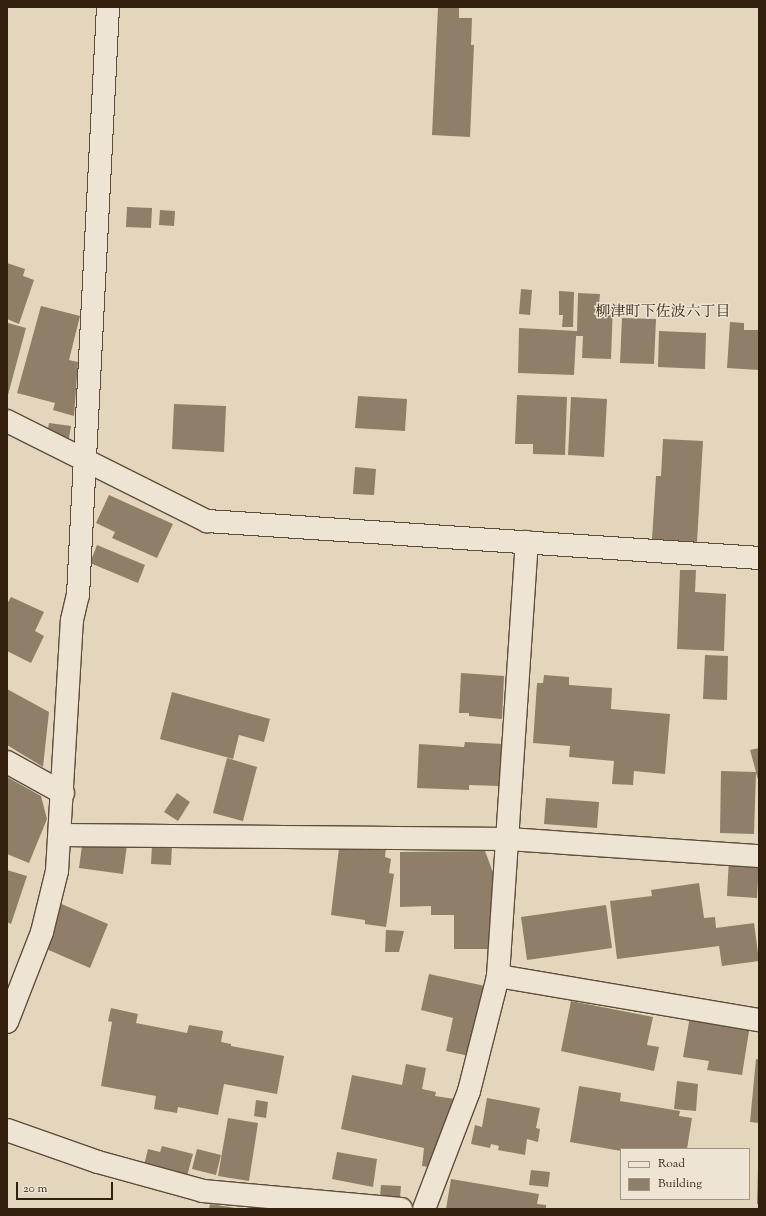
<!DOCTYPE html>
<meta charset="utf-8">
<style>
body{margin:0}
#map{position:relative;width:766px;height:1216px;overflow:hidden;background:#e4d6bc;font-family:"Sorts Mill Goudy","Noto Serif JP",serif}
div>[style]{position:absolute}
.building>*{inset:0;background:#8f7e68}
.roads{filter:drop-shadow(1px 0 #5f4d3a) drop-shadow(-1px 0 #5f4d3a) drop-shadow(0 1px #5f4d3a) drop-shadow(0 -1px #5f4d3a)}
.minor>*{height:22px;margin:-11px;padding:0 11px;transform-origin:11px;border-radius:11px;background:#ede4d3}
span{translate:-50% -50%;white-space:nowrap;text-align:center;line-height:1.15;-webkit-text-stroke:3px #ede4d3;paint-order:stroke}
.neighbourhood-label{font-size:15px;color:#331f0e}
.frame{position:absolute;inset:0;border:8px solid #331f0e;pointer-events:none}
.legend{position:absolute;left:620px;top:1148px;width:130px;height:52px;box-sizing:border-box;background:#ede4d3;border:1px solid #a39584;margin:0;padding:5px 7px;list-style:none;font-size:12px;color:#331f0e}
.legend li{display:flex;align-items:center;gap:8px;height:20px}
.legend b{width:20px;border:1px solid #a39584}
.scale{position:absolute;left:16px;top:1182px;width:97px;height:18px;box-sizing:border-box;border:2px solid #331f0e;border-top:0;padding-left:5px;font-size:12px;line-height:14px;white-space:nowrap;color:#331f0e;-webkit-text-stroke:3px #ede4d3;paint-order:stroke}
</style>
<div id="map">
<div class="building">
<div style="clip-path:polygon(438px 7px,459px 7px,459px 18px,472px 18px,471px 45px,474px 45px,470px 137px,432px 135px)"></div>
<div style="clip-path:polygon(127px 207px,152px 208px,151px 228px,126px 227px)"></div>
<div style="clip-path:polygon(160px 210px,175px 211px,174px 226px,159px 225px)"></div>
<div style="clip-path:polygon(7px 263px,25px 269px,23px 276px,34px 280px,19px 324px,7px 319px)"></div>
<div style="clip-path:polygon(521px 289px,532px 290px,530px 315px,519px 314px)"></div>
<div style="clip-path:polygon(559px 291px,574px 292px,573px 327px,562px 327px,563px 315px,559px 315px)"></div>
<div style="clip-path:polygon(578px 293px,600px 294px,599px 304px,613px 304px,611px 359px,582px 358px,583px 336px,576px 336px,574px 375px,518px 373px,519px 328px,577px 331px)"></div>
<div style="clip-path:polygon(41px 306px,80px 316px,69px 360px,78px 362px,74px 416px,53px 410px,55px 403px,17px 393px)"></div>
<div style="clip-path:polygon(622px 318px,656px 319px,654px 364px,620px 363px)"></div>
<div style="clip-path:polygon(730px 322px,744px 323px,744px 330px,759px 330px,759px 370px,727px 368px)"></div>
<div style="clip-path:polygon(8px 323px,26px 328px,8px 395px,7px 395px)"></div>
<div style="clip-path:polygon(659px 331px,706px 333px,705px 369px,658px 367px)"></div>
<div style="clip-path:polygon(517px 395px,567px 397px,565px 455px,533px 454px,533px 444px,515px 444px)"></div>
<div style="clip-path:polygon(358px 396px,407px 399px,405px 431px,355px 428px)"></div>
<div style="clip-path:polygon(571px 397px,607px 399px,604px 457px,568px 455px)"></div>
<div style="clip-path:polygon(174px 404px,226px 406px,224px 452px,172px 449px)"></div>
<div style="clip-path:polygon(49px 423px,71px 426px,69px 438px,47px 434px)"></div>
<div style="clip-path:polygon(663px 439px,703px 441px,697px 542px,652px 539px,656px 476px,661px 476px)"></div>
<div style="clip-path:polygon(355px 467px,376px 469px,374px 495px,353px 494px)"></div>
<div style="clip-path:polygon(109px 495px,173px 524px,157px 558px,112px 538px,115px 532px,96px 523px)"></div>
<div style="clip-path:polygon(97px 545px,145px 565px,138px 583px,90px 563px)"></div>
<div style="clip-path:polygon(680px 570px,696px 570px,695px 592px,726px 594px,724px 651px,677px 649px)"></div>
<div style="clip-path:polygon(11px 597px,44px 612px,35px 631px,44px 636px,31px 663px,7px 651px,7px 604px)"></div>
<div style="clip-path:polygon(705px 655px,728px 656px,727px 700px,703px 699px)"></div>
<div style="clip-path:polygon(461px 673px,504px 676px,502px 719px,469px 716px,469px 713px,459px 713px)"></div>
<div style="clip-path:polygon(544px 675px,569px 677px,569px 685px,612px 688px,611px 709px,670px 714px,665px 774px,634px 771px,633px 785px,612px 784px,614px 761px,569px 757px,570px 746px,533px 743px,537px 683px,543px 683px)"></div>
<div style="clip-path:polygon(7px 689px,49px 712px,43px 767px,7px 745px)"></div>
<div style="clip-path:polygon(172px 692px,270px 719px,264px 742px,239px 735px,233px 759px,160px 739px)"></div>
<div style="clip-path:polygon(465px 742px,503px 744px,501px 786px,469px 785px,469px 790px,417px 788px,419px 744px,464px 747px)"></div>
<div style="clip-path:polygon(759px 748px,759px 783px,756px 773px,754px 834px,720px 833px,721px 771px,756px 772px,750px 750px)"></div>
<div style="clip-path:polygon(227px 758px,257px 767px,243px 821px,213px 813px)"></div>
<div style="clip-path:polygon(7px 777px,41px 796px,47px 819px,29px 863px,7px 854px)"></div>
<div style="clip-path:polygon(177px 793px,190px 802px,178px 821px,164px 812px)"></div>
<div style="clip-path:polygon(546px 798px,599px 802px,597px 828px,544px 824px)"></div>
<div style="clip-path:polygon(83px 838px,127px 845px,123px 874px,79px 868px)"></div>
<div style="clip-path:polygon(152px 845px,172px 846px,171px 865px,151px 864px)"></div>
<div style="clip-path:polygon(353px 845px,386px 847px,385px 857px,391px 859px,389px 873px,394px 874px,386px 927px,365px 924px,365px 920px,331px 915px,339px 848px,352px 850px)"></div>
<div style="clip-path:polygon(485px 851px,494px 875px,493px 949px,454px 949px,454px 915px,431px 915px,431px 906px,400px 907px,400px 852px)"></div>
<div style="clip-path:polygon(729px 857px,759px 860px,757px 898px,727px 896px)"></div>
<div style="clip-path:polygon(7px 870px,27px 876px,11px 924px,7px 922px)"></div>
<div style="clip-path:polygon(699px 883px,704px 918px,715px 917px,716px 928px,754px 923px,759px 961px,722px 966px,719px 946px,617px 959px,610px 901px,652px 896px,651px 890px)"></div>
<div style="clip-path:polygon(57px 902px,108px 924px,90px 968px,44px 948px)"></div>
<div style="clip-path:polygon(606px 905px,612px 948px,527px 960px,521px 917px)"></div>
<div style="clip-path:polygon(386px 930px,404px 931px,399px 952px,385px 952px)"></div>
<div style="clip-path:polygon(429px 974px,485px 986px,469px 1056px,446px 1051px,453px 1018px,421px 1010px)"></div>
<div style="clip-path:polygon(571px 1001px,653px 1017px,647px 1045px,659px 1047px,654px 1071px,561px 1051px)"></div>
<div style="clip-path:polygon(111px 1008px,138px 1014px,136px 1023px,187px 1033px,189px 1025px,223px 1031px,221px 1042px,231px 1044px,231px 1046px,284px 1056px,277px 1094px,224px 1084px,218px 1115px,178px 1107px,177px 1113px,154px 1109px,156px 1096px,101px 1086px,112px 1022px,108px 1021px)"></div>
<div style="clip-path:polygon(690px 1016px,750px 1025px,742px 1075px,707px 1070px,709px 1061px,683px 1057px)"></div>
<div style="clip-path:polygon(756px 1059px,759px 1060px,759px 1123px,750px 1122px)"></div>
<div style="clip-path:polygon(406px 1064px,426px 1068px,422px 1089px,436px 1092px,435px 1096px,455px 1099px,429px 1167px,422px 1166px,424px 1148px,341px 1129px,352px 1075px,402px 1085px)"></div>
<div style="clip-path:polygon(677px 1081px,698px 1084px,696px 1111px,674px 1109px)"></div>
<div style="clip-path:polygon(579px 1086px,621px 1093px,620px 1101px,680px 1111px,679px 1116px,692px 1118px,687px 1149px,621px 1151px,570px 1142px)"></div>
<div style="clip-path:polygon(487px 1098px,540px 1108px,536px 1128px,540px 1129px,538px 1142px,527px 1139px,525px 1155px,498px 1150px,499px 1146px,491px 1144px,490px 1148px,471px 1144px,475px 1125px,482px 1127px)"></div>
<div style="clip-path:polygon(256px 1100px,268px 1102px,266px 1118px,254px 1116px)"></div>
<div style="clip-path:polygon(228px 1118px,258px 1123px,249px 1181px,218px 1176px)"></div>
<div style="clip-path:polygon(162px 1146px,193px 1154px,187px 1176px,144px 1165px,148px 1149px,160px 1152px)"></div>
<div style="clip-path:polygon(197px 1149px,221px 1155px,216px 1175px,192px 1169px)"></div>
<div style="clip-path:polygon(337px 1152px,377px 1159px,373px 1187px,332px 1179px)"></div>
<div style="clip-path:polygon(758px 1167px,759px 1167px,759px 1204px,757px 1204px)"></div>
<div style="clip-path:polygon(531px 1170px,550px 1172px,548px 1187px,529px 1185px)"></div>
<div style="clip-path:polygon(451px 1179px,539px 1194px,537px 1204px,546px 1205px,546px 1209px,446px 1209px)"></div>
<div style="clip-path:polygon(381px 1185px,401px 1186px,400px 1198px,380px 1197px)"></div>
<div style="clip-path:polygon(210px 1204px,235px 1208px,235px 1209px,209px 1209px)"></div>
</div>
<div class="roads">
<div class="minor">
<div style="left:7px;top:421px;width:224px;rotate:26.6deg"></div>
<div style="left:207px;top:521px;width:553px;rotate:3.83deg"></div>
<div style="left:7px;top:762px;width:64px;rotate:29deg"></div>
<div style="left:60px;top:835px;width:448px;rotate:0.5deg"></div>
<div style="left:508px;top:839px;width:252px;rotate:3.9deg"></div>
<div style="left:498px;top:976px;width:265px;rotate:9.6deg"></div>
<div style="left:7px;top:1022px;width:97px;rotate:-68.7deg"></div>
<div style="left:42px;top:932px;width:63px;rotate:-76.2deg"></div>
<div style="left:57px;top:871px;width:251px;rotate:-86.6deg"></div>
<div style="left:72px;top:620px;width:26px;rotate:-77deg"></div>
<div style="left:78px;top:595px;width:589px;rotate:-87.08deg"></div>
<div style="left:7px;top:1130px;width:96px;rotate:19.4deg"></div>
<div style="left:98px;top:1162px;width:109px;rotate:15.4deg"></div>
<div style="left:203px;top:1191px;width:199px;rotate:5.2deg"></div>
<div style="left:424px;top:1209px;width:126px;rotate:-69.1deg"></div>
<div style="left:469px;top:1091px;width:119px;rotate:-75.8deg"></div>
<div style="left:498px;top:976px;width:435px;rotate:-86.2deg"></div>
</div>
</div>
<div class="neighbourhood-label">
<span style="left:663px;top:313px">柳津町下佐波六丁目</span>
</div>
<div class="frame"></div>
<ul class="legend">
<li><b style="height:5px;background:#ede4d3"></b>Road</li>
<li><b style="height:11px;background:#8f7e68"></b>Building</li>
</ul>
<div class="scale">20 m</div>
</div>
